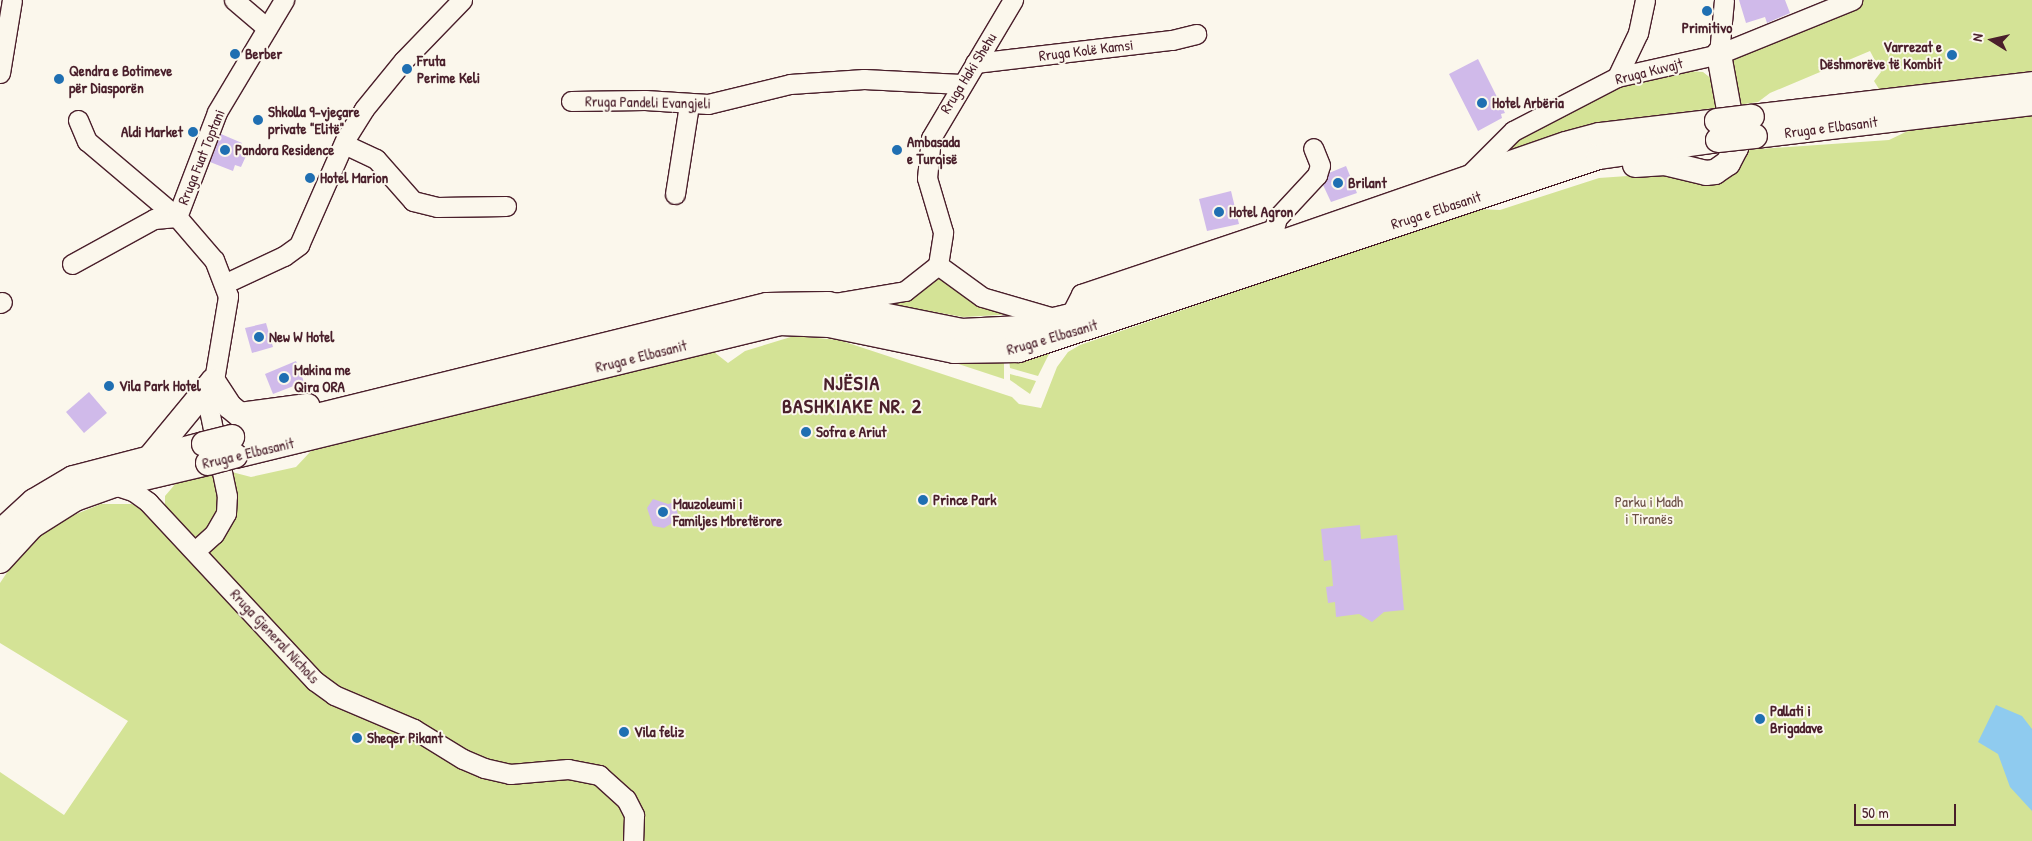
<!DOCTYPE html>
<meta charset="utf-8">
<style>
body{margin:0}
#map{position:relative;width:2032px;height:841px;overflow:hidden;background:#fbf7ec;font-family:"Patrick Hand",sans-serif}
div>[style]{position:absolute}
.green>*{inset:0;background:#d4e396}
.water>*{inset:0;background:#8fcbef}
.building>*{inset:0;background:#d0baea}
.roads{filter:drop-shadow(1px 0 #4a1f2b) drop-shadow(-1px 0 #4a1f2b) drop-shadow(0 1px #4a1f2b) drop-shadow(0 -1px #4a1f2b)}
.minor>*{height:19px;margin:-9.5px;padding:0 9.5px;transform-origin:9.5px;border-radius:9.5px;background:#fbf7ec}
.major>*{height:24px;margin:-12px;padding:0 12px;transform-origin:12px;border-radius:12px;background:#fbf7ec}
.bridges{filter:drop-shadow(1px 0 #4a1f2b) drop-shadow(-1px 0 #4a1f2b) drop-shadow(0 1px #4a1f2b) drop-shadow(0 -1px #4a1f2b)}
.major-bridge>*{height:24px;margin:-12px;padding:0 12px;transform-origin:12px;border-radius:12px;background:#fbf7ec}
.dots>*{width:14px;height:14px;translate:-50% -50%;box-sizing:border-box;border:2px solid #fbf7ec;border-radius:50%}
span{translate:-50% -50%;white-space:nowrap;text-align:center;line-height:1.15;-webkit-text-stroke:4px #fbf7ec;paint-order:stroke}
.poi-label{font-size:15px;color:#4a1f2b;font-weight:700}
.right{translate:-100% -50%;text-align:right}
.left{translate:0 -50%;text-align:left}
.street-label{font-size:15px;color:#4a1f2b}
.park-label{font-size:15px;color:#6c5046}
.district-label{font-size:20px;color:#4a1f2b;font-weight:700;letter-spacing:1px}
.north{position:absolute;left:1967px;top:15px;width:50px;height:50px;-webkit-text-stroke:4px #fbf7ec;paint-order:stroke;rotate:280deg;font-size:14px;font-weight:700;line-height:20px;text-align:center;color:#4a1f2b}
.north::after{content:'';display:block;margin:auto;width:18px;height:22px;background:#4a1f2b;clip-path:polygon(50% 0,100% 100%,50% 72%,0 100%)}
.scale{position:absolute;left:1854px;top:804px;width:102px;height:22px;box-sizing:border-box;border:2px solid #4a1f2b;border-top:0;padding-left:6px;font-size:15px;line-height:18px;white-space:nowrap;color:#4a1f2b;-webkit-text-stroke:4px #fbf7ec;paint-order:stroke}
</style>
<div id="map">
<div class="green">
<div style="clip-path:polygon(1859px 0,2032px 0,2032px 71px,1879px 89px,1874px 81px,1881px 72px,1870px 51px,1770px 93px,1758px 102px,1731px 106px,1731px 58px)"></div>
<div style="clip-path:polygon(1688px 71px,1703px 72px,1713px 80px,1722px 107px,1601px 122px,1509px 150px,1522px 137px,1576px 106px,1620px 87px)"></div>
<div style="clip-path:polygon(2032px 115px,2032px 841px,0 841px,0 772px,64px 815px,128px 721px,0 643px,0 583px,10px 568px,43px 533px,64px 519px,101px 504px,132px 504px,159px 521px,165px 508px,165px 496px,177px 482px,228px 471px,251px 477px,296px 467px,311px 451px,714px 352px,728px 363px,745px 351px,794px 336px,839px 340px,1012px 397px,1019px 404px,1041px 408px,1057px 367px,1068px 352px,1080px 345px,1478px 209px,1500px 210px,1599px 178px,1670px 173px,1746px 150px,1889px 140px,1914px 128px)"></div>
<div style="clip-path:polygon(939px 275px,1017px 314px,963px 317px,890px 304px,916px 294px)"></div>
<div style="clip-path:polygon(1052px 348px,1038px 376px,1010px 368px,1009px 359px)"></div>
<div style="clip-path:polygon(928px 354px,1004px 359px,1004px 379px)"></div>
<div style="clip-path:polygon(1010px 374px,1036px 381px,1030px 394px,1010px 380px)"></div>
</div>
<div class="water">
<div style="clip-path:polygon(1996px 705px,2022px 716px,2032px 729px,2032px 811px,2010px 787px,1998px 754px,1978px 742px)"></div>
</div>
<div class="building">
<div style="clip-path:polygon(1739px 0,1785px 0,1790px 13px,1767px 23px,1765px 17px,1746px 23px)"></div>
<div style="clip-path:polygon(1478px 59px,1505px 113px,1501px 114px,1502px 118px,1478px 131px,1449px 74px)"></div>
<div style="clip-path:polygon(221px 134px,242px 143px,238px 153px,246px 156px,241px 167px,235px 165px,233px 171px,210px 162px)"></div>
<div style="clip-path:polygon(1346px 166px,1357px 193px,1331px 202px,1323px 185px,1329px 173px)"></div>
<div style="clip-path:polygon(1231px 191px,1239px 224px,1207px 231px,1199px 199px)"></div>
<div style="clip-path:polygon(266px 323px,273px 347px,252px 353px,245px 328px)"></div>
<div style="clip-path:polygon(296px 361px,304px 382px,273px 394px,265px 374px)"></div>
<div style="clip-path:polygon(89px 392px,107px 413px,84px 433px,66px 412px)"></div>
<div style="clip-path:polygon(653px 499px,668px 504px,675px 502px,679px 519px,664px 528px,653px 526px,647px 508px)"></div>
<div style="clip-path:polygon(1360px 525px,1361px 539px,1397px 535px,1404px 610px,1384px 612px,1372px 622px,1359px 614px,1336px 617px,1335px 602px,1328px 603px,1326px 587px,1333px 586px,1331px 560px,1324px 561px,1321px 529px)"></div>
</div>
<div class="roads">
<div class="minor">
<div style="left:234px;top:0;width:43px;rotate:40.3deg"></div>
<div style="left:1719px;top:54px;width:54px;rotate:-84.7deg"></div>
<div style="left:975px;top:63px;width:198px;rotate:-6.7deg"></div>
<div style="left:1172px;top:40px;width:25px;rotate:-14deg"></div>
<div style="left:0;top:73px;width:74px;rotate:-80.7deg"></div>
<div style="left:1617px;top:77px;width:49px;rotate:-64.5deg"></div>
<div style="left:1638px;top:33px;width:34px;rotate:-78deg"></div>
<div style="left:571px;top:101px;width:74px;rotate:-0.8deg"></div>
<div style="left:645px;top:100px;width:63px;rotate:3.6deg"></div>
<div style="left:708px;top:104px;width:84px;rotate:-13.7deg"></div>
<div style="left:790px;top:84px;width:74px;rotate:-3.9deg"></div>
<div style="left:864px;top:79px;width:97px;rotate:3deg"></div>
<div style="left:78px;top:120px;width:23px;rotate:67deg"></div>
<div style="left:87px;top:141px;width:118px;rotate:40.2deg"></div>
<div style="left:344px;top:144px;width:35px;rotate:25deg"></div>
<div style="left:376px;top:159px;width:56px;rotate:48.6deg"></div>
<div style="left:413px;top:201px;width:25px;rotate:14deg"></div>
<div style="left:437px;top:207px;width:69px;rotate:-0.8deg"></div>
<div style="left:1463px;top:181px;width:71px;rotate:-45deg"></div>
<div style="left:1513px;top:131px;width:117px;rotate:-27.4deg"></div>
<div style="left:1617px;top:77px;width:105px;rotate:-12.7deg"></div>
<div style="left:1719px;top:54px;width:144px;rotate:-22.1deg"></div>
<div style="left:675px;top:194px;width:90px;rotate:-81.1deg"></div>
<div style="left:1278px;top:240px;width:12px;rotate:-110deg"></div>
<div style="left:1274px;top:229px;width:11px;rotate:-75deg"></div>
<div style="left:1277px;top:218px;width:59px;rotate:-47.1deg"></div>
<div style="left:1317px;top:175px;width:10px;rotate:-73deg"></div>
<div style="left:1320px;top:165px;width:18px;rotate:-112deg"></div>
<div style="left:72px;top:264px;width:94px;rotate:-28.8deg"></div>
<div style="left:154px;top:219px;width:23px;rotate:-5deg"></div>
<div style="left:938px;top:265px;width:54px;rotate:36deg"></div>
<div style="left:982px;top:297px;width:78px;rotate:16.3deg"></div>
<div style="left:226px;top:283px;width:64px;rotate:-25deg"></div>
<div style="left:284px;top:256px;width:19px;rotate:-36deg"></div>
<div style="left:299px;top:245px;width:117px;rotate:-66.3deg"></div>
<div style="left:346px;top:138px;width:34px;rotate:-58deg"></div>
<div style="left:364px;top:109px;width:62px;rotate:-50.9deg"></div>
<div style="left:403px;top:61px;width:85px;rotate:-46deg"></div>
<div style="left:0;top:303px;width:2px;rotate:-27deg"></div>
<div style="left:834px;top:303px;width:72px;rotate:-9.6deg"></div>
<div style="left:905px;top:291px;width:42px;rotate:-38.2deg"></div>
<div style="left:938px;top:265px;width:33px;rotate:-81deg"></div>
<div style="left:943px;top:232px;width:56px;rotate:-106.5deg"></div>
<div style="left:927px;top:178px;width:40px;rotate:-84.3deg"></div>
<div style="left:931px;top:138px;width:161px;rotate:-59.3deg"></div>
<div style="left:1070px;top:316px;width:25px;rotate:-63deg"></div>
<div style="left:1081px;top:294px;width:204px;rotate:-18.6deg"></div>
<div style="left:114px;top:485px;width:20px;rotate:18deg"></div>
<div style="left:133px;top:491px;width:19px;rotate:36deg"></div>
<div style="left:148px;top:502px;width:245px;rotate:47deg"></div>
<div style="left:315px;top:681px;width:24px;rotate:36deg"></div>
<div style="left:334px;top:695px;width:87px;rotate:23deg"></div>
<div style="left:414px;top:729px;width:57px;rotate:31.5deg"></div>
<div style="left:463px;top:759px;width:23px;rotate:23deg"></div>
<div style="left:484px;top:768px;width:27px;rotate:13deg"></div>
<div style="left:510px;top:774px;width:58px;rotate:-4.9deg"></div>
<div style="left:568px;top:769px;width:32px;rotate:11deg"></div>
<div style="left:599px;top:775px;width:36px;rotate:42deg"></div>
<div style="left:626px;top:799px;width:18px;rotate:63deg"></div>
<div style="left:634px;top:815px;width:26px;rotate:92deg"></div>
<div style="left:195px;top:551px;width:25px;rotate:-42deg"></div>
<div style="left:214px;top:534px;width:24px;rotate:-60deg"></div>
<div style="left:226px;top:513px;width:17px;rotate:-87deg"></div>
<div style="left:227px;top:496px;width:88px;rotate:-101.8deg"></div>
<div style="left:209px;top:410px;width:116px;rotate:-80.5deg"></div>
<div style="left:228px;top:296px;width:39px;rotate:-111deg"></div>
<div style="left:214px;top:260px;width:57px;rotate:-130.7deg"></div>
<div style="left:177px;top:217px;width:112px;rotate:-69.1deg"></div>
<div style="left:217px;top:112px;width:131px;rotate:-59.1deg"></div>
</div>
<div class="major">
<div style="left:1752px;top:117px;width:282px;rotate:-6.7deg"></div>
<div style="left:1755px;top:136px;width:279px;rotate:-6.8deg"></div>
<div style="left:1635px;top:165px;width:30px;rotate:-4deg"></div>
<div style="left:1665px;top:163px;width:42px;rotate:13.7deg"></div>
<div style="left:1706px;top:173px;width:9px;rotate:-6deg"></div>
<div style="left:1715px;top:172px;width:16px;rotate:-35deg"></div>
<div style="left:1728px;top:163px;width:17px;rotate:-62deg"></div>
<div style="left:1736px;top:148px;width:96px;rotate:-100.3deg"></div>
<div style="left:232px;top:437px;width:551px;rotate:-13.86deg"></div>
<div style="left:767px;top:305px;width:61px;rotate:-0.9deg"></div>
<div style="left:828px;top:304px;width:137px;rotate:11.4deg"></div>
<div style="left:962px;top:331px;width:59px;rotate:-2.9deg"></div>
<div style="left:1021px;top:328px;width:50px;rotate:-13.8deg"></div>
<div style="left:1070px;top:316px;width:525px;rotate:-19.13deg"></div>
<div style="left:1566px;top:144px;width:35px;rotate:-15deg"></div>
<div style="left:1600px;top:135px;width:118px;rotate:-6.8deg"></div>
<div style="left:152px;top:455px;width:96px;rotate:-50.5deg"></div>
<div style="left:213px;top:381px;width:30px;rotate:57deg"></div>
<div style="left:229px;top:406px;width:14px;rotate:39deg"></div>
<div style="left:240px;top:415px;width:68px;rotate:-7.7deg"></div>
<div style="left:235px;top:456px;width:561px;rotate:-13.71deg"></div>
<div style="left:780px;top:323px;width:49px;rotate:2.3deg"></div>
<div style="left:829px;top:325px;width:128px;rotate:11.7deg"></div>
<div style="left:954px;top:351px;width:65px;rotate:-0.9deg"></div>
<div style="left:1019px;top:350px;width:611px;rotate:-18.41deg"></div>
<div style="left:1599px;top:157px;width:120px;rotate:-8.1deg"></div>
<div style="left:0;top:532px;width:46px;rotate:-42.4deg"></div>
<div style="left:34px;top:501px;width:45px;rotate:-30.5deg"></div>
<div style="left:73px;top:478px;width:135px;rotate:-14.5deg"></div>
<div style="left:0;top:561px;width:47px;rotate:-47.6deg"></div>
<div style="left:32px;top:526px;width:51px;rotate:-32.1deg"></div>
<div style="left:75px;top:499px;width:41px;rotate:-19.7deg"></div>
<div style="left:114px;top:485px;width:97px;rotate:-13.2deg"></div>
</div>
</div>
<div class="bridges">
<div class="major-bridge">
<div style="left:1717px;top:121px;width:35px;rotate:-7deg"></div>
<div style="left:1718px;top:140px;width:37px;rotate:-6deg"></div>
<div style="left:204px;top:444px;width:29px;rotate:-14deg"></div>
<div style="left:208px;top:463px;width:28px;rotate:-15deg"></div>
</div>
</div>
<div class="dots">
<div style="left:1707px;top:11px;background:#1f6fb2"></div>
<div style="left:235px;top:54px;background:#1f6fb2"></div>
<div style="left:1952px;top:55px;background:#1f6fb2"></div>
<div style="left:407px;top:69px;background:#1f6fb2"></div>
<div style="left:59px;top:79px;background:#1f6fb2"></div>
<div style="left:1482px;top:103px;background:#1f6fb2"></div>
<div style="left:258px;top:120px;background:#1f6fb2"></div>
<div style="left:193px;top:132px;background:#1f6fb2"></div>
<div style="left:225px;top:150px;background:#1f6fb2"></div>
<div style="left:897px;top:150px;background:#1f6fb2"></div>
<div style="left:310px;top:178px;background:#1f6fb2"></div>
<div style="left:1338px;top:183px;background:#1f6fb2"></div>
<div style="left:1219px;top:212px;background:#1f6fb2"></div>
<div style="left:259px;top:337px;background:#1f6fb2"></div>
<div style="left:284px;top:378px;background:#1f6fb2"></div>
<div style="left:109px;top:386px;background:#1f6fb2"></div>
<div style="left:806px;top:432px;background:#1f6fb2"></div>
<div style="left:923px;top:500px;background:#1f6fb2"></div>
<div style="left:663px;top:512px;background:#1f6fb2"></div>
<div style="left:1760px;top:719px;background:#1f6fb2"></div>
<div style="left:624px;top:732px;background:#1f6fb2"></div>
<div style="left:357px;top:738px;background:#1f6fb2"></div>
</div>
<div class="poi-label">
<span style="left:1707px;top:28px">Primitivo</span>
<span class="right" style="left:1942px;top:55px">Varrezat e<br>Dëshmorëve të Kombit</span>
<span class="left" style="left:245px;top:54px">Berber</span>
<span class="left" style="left:417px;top:69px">Fruta<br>Perime Keli</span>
<span class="left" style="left:69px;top:79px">Qendra e Botimeve<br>për Diasporën</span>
<span class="left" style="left:1492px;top:103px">Hotel Arbëria</span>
<span class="left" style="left:268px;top:120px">Shkolla 9-vjeçare<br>private "Elitë"</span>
<span class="right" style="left:183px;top:132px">Aldi Market</span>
<span class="left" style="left:907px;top:150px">Ambasada<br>e Turqisë</span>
<span class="left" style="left:235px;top:150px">Pandora Residence</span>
<span class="left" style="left:320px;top:178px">Hotel Marion</span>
<span class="left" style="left:1348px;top:183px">Brilant</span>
<span class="left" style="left:1229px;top:212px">Hotel Agron</span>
<span class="left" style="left:269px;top:337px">New W Hotel</span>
<span class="left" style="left:294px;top:378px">Makina me<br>Qira ORA</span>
<span class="left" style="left:119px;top:386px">Vila Park Hotel</span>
<span class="left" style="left:816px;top:432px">Sofra e Ariut</span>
<span class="left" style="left:933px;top:500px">Prince Park</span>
<span class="left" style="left:673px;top:512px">Mauzoleumi i<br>Familjes Mbretërore</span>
<span class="left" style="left:1770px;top:719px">Pallati i<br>Brigadave</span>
<span class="left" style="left:634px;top:732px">Vila feliz</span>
<span class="left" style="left:367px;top:738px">Sheqer Pikant</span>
</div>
<div class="street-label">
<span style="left:1086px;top:50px;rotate:-7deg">Rruga Kolë Kamsi</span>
<span style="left:1649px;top:71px;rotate:-14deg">Rruga Kuvajt</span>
<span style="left:968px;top:73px;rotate:-58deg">Rruga Haki Shehu</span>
<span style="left:648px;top:102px;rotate:1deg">Rruga Pandeli Evangjeli</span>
<span style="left:1831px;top:127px;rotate:-7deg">Rruga e Elbasanit</span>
<span style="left:201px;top:157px;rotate:-68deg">Rruga Fuat Toptani</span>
<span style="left:1436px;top:210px;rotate:-18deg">Rruga e Elbasanit</span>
<span style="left:1052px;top:337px;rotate:-16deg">Rruga e Elbasanit</span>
<span style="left:641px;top:356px;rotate:-14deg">Rruga e Elbasanit</span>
<span style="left:248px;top:453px;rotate:-13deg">Rruga e Elbasanit</span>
<span style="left:275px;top:636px;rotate:47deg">Rruga Gjeneral Nichols</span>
</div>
<div class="park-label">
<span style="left:1649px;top:510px">Parku i Madh<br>i Tiranës</span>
</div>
<div class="district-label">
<span style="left:852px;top:394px">NJËSIA<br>BASHKIAKE NR. 2</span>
</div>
<div class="north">N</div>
<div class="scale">50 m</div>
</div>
